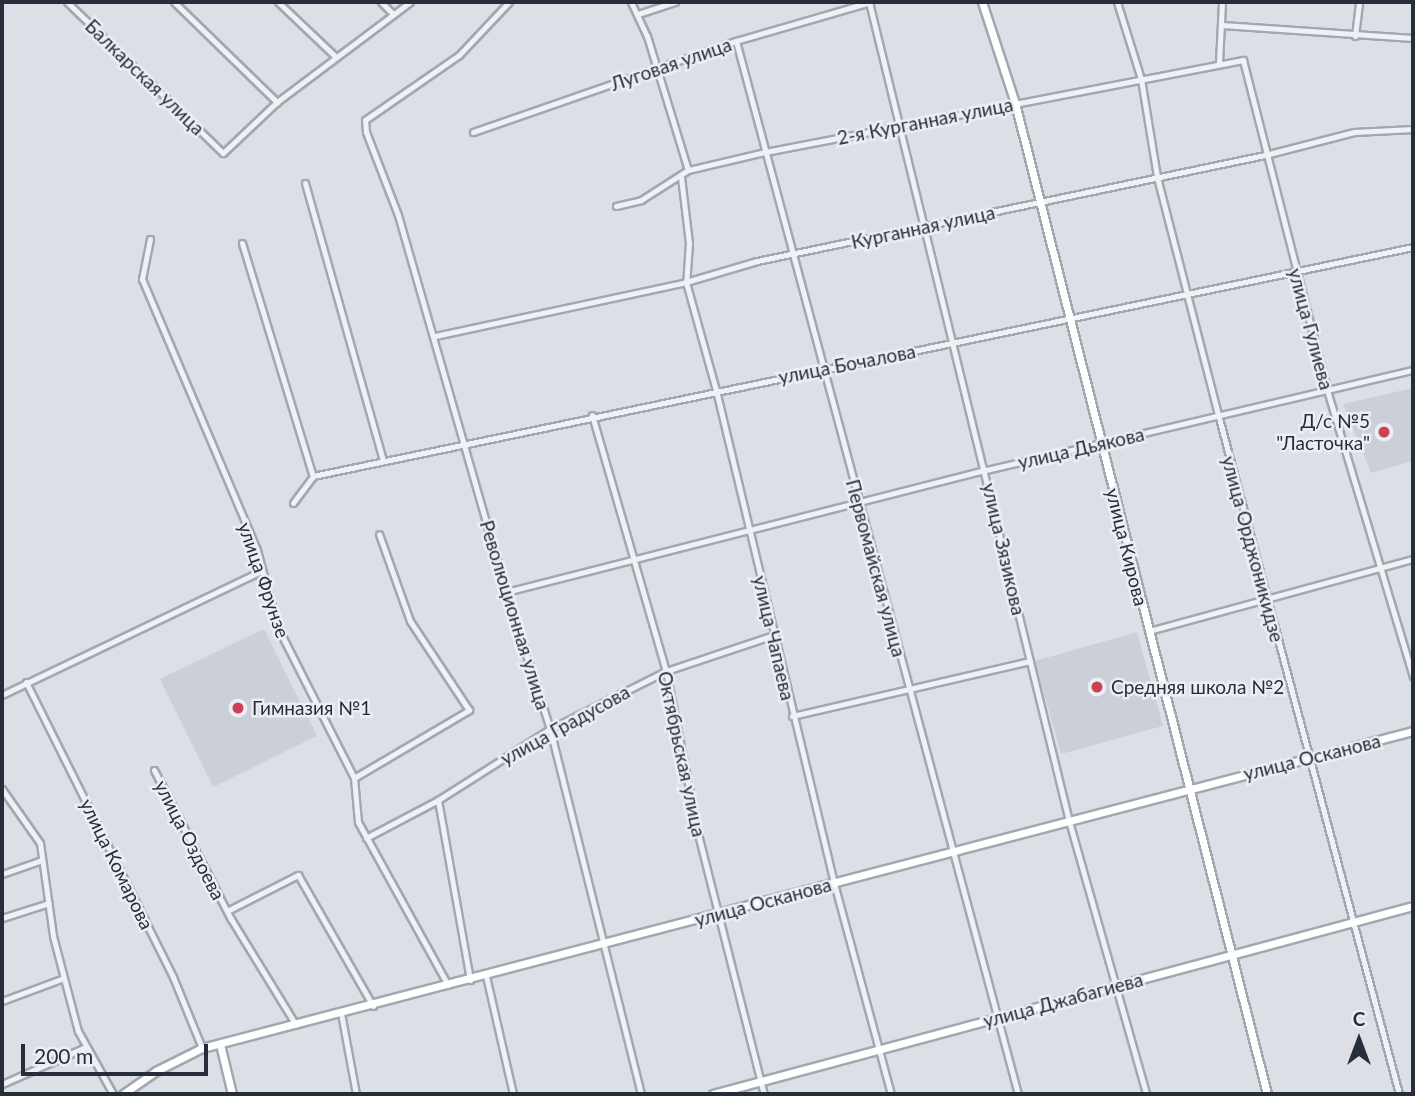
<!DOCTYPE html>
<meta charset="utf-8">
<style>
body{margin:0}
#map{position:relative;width:1415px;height:1096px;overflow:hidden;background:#dce0e6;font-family:Lato,sans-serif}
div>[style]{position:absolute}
.built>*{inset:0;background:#cacfd8}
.roads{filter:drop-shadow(2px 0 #a2a7b0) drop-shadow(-2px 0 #a2a7b0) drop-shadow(0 2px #a2a7b0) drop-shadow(0 -2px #a2a7b0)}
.street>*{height:5px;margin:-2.5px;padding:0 2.5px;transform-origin:2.5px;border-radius:2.5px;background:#eff1f5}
.secondary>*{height:7px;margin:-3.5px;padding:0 3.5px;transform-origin:3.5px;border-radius:3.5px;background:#fff}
.dots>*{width:19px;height:19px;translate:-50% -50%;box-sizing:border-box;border:4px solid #ebeff4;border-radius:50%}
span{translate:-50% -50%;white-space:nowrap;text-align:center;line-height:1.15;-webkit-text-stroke:5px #ebeff4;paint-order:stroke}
.street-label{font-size:19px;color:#262e3c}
.poi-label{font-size:19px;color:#262e3c}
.right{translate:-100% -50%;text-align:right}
.left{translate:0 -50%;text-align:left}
.frame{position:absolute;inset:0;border:4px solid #262e3c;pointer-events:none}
.north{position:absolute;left:1324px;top:1005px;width:70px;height:70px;-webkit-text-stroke:5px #ebeff4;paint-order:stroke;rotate:0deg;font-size:19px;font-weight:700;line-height:28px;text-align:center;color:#262e3c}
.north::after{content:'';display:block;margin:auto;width:24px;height:32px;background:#262e3c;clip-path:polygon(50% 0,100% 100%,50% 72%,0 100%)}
.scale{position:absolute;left:21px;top:1044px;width:187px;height:32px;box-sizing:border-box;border:4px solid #262e3c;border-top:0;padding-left:9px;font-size:21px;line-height:24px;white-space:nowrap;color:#262e3c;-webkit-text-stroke:5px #ebeff4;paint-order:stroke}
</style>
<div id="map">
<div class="built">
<div style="clip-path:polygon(1413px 388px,1413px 461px,1371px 473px,1343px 404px)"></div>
<div style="clip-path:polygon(264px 629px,317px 736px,213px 787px,160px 679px)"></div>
<div style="clip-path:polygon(1137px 632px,1163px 726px,1061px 754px,1035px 661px)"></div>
</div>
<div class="roads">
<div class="street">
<div style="left:67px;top:2px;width:217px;rotate:44.1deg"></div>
<div style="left:223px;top:153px;width:74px;rotate:-43.4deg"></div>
<div style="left:277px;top:102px;width:166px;rotate:-36.9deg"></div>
<div style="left:174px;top:2px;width:144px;rotate:44.2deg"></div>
<div style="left:278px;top:2px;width:80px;rotate:43.5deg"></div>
<div style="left:381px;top:2px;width:17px;rotate:45deg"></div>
<div style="left:509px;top:2px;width:73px;rotate:133.3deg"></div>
<div style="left:459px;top:55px;width:114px;rotate:145.3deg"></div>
<div style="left:365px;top:120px;width:12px;rotate:85deg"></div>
<div style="left:366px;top:132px;width:89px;rotate:68.9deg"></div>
<div style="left:398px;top:215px;width:392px;rotate:74deg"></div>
<div style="left:506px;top:592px;width:144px;rotate:72.2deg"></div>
<div style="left:550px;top:729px;width:376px;rotate:76deg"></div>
<div style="left:631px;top:2px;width:38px;rotate:65deg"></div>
<div style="left:647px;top:36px;width:140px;rotate:73deg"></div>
<div style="left:869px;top:2px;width:843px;rotate:76.28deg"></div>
<div style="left:1069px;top:821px;width:284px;rotate:74.2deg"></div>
<div style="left:1117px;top:2px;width:81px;rotate:72.7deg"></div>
<div style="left:1141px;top:79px;width:99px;rotate:80.7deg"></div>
<div style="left:1157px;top:177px;width:245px;rotate:75.6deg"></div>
<div style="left:1218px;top:414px;width:704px;rotate:75.09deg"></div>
<div style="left:638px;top:14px;width:39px;rotate:-18deg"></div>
<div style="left:1222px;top:25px;width:191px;rotate:3.9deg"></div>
<div style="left:1355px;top:36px;width:34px;rotate:-83deg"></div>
<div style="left:736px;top:41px;width:1090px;rotate:75.01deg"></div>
<div style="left:1219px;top:62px;width:60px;rotate:-87.1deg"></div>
<div style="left:473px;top:132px;width:278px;rotate:-19.1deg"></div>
<div style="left:736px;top:41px;width:140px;rotate:-16.2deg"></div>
<div style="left:681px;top:177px;width:66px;rotate:83.1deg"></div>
<div style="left:689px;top:243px;width:39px;rotate:94deg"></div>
<div style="left:686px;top:282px;width:112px;rotate:74.5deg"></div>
<div style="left:716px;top:390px;width:507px;rotate:76.54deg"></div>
<div style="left:834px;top:883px;width:219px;rotate:74.9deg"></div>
<div style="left:305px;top:183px;width:289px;rotate:74.3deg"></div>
<div style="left:616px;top:206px;width:26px;rotate:-13deg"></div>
<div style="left:641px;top:200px;width:56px;rotate:-32.6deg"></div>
<div style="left:688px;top:170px;width:79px;rotate:-13.2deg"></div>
<div style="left:765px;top:152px;width:487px;rotate:-10.9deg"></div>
<div style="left:1243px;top:60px;width:341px;rotate:75.7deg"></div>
<div style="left:1327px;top:390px;width:299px;rotate:73.3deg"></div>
<div style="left:150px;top:239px;width:41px;rotate:101.3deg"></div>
<div style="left:142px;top:279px;width:294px;rotate:67deg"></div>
<div style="left:257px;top:550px;width:79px;rotate:75.3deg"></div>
<div style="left:277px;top:626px;width:170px;rotate:63.1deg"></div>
<div style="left:354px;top:778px;width:44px;rotate:84.8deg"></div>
<div style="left:358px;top:822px;width:186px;rotate:61.1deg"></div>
<div style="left:242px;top:243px;width:244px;rotate:73.1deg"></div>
<div style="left:435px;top:336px;width:257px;rotate:-12.1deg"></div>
<div style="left:686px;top:282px;width:74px;rotate:-16.5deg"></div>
<div style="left:757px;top:261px;width:519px;rotate:-11.79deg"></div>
<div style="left:1265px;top:155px;width:92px;rotate:-14.5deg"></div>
<div style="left:1354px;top:132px;width:59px;rotate:-2.9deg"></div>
<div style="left:592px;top:415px;width:266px;rotate:73.9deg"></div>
<div style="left:666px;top:671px;width:166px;rotate:78.9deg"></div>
<div style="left:698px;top:834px;width:268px;rotate:75.8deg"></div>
<div style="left:293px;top:503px;width:34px;rotate:-53deg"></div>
<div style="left:313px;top:476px;width:1124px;rotate:-11.76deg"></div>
<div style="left:506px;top:592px;width:495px;rotate:-14.3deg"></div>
<div style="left:986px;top:470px;width:439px;rotate:-13.2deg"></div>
<div style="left:1149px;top:631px;width:274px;rotate:-15.3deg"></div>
<div style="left:26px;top:682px;width:330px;rotate:63.5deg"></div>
<div style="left:173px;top:977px;width:77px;rotate:67.8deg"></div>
<div style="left:2px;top:695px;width:287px;rotate:-25.6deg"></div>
<div style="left:792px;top:716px;width:244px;rotate:-13deg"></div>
<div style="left:154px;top:770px;width:168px;rotate:62.7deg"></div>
<div style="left:231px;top:919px;width:124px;rotate:58.5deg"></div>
<div style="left:354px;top:778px;width:134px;rotate:-30.6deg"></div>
<div style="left:469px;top:710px;width:107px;rotate:-123.5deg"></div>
<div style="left:410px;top:621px;width:92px;rotate:-109.6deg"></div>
<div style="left:2px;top:789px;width:66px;rotate:54.9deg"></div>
<div style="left:40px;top:843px;width:94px;rotate:82deg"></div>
<div style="left:53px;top:936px;width:98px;rotate:75.3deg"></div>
<div style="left:78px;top:1031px;width:72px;rotate:60.9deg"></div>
<div style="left:438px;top:800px;width:183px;rotate:79.9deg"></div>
<div style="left:366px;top:838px;width:81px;rotate:-27.8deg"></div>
<div style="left:438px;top:800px;width:133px;rotate:-32.4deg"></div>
<div style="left:550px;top:729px;width:130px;rotate:-26.6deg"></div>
<div style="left:666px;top:671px;width:114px;rotate:-18.4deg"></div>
<div style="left:2px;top:874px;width:42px;rotate:-19.3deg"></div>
<div style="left:227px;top:911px;width:80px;rotate:-26.9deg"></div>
<div style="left:298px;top:875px;width:151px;rotate:60.2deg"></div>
<div style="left:2px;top:918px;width:49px;rotate:-17.7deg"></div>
<div style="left:486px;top:976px;width:121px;rotate:77.1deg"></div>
<div style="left:2px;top:1001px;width:66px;rotate:-20.4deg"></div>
<div style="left:341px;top:1013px;width:82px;rotate:79.5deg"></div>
<div style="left:2px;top:1084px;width:92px;rotate:-23.8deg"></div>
</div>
<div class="secondary">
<div style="left:982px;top:2px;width:106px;rotate:71.9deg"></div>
<div style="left:1015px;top:103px;width:1023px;rotate:75.73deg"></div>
<div style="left:220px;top:1044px;width:51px;rotate:76.5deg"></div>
<div style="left:123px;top:1094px;width:40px;rotate:-34.9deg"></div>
<div style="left:156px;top:1071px;width:51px;rotate:-26.6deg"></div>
<div style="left:202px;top:1048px;width:1252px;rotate:-14.67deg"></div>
<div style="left:713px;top:1094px;width:725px;rotate:-15.03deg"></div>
</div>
</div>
<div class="dots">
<div style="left:1384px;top:432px;background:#cb4156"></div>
<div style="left:1097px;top:687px;background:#cb4156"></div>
<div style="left:238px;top:708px;background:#cb4156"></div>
</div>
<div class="street-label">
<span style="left:671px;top:64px;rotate:-19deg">Луговая улица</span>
<span style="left:145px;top:77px;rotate:44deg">Балкарская улица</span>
<span style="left:925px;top:121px;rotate:-11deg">2-я Курганная улица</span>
<span style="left:923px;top:227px;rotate:-12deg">Курганная улица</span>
<span style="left:1311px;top:329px;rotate:75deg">улица Гулиева</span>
<span style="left:847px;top:364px;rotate:-11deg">улица Бочалова</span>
<span style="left:1081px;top:448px;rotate:-13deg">улица Дьякова</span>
<span style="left:1127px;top:547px;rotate:76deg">улица Кирова</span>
<span style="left:1004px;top:549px;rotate:77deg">улица Зязикова</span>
<span style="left:1253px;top:549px;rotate:75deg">улица Орджоникидзе</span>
<span style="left:876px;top:568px;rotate:75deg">Первомайская улица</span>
<span style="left:264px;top:580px;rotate:71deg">улица Фрунзе</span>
<span style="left:515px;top:615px;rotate:73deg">Революционная улица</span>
<span style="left:774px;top:638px;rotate:77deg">улица Чапаева</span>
<span style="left:565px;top:725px;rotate:-29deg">улица Градусова</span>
<span style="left:682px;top:754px;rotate:78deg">Октябрьская улица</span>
<span style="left:1312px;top:757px;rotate:-14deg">улица Осканова</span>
<span style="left:190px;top:840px;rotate:63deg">улица Оздоева</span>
<span style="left:117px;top:864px;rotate:64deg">улица Комарова</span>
<span style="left:763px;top:902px;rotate:-15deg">улица Осканова</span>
<span style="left:1063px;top:1000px;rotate:-15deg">улица Джабагиева</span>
</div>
<div class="poi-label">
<span class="right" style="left:1370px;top:432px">Д/с №5<br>"Ласточка"</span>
<span class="left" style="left:1111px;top:687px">Средняя школа №2</span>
<span class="left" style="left:252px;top:708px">Гимназия №1</span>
</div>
<div class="frame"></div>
<div class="north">С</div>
<div class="scale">200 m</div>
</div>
